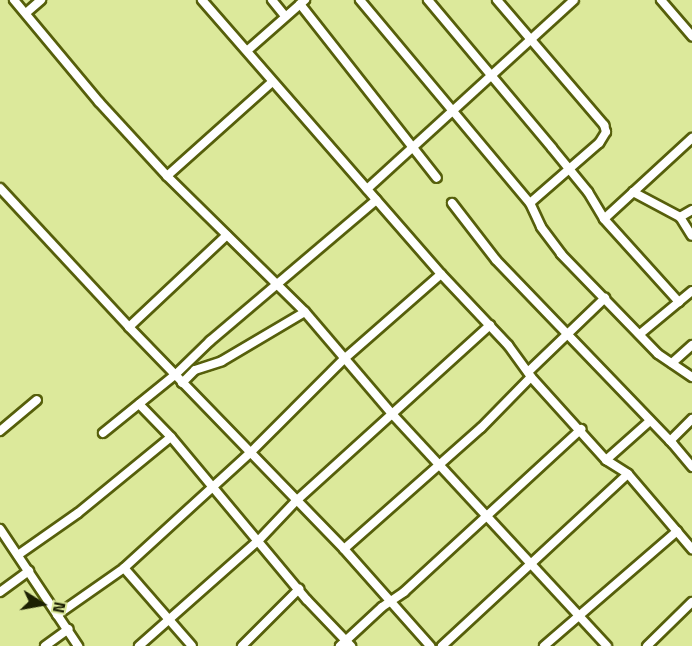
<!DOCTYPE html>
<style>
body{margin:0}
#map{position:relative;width:692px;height:646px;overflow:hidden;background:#dce99b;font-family:"Titillium Web",sans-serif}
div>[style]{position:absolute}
.roads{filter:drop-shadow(2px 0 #565f0b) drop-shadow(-2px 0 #565f0b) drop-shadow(0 2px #565f0b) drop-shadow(0 -2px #565f0b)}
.street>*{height:8px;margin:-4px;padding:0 4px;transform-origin:4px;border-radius:4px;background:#fff}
span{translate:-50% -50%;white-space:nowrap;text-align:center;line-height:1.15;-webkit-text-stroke:4.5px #dce99b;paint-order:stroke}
.north{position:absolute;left:12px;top:574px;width:60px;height:60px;-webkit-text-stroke:4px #dce99b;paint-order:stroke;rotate:101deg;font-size:16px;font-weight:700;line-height:24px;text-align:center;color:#1c2002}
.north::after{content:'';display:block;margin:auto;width:21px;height:27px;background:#1c2002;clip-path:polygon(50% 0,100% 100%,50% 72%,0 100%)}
</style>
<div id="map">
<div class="roads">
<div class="street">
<div style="left:14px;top:0;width:133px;rotate:50.2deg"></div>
<div style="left:99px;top:102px;width:100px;rotate:47.4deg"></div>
<div style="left:167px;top:176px;width:194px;rotate:44.6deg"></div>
<div style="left:305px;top:312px;width:135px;rotate:49.5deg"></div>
<div style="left:393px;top:415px;width:315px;rotate:47.2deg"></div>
<div style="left:202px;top:0;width:364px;rotate:48.9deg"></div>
<div style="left:441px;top:274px;width:98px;rotate:46.7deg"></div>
<div style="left:508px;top:345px;width:39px;rotate:54deg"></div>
<div style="left:531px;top:377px;width:112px;rotate:47.9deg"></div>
<div style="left:606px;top:460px;width:26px;rotate:32deg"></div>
<div style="left:628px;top:474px;width:99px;rotate:49.5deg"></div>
<div style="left:272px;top:0;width:21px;rotate:51deg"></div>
<div style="left:360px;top:0;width:265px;rotate:50.1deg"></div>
<div style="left:530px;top:203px;width:26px;rotate:65deg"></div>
<div style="left:541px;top:227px;width:34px;rotate:53deg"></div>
<div style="left:561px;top:254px;width:139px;rotate:45.9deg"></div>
<div style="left:658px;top:354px;width:41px;rotate:34.1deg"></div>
<div style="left:428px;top:0;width:193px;rotate:50deg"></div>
<div style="left:552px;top:148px;width:57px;rotate:50.7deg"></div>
<div style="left:588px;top:192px;width:31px;rotate:59deg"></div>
<div style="left:604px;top:219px;width:112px;rotate:47.9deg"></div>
<div style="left:497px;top:0;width:165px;rotate:49.4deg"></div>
<div style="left:604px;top:125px;width:7px;rotate:74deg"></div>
<div style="left:606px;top:132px;width:13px;rotate:122deg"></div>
<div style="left:599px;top:143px;width:91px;rotate:139deg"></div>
<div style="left:661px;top:0;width:48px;rotate:49.3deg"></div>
<div style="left:300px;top:4px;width:221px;rotate:51.8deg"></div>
<div style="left:26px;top:13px;width:20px;rotate:-41deg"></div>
<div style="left:248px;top:50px;width:76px;rotate:-41.3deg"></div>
<div style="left:167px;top:176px;width:141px;rotate:-41.8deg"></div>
<div style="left:0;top:188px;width:190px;rotate:47.1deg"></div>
<div style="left:129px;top:327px;width:309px;rotate:45.9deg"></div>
<div style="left:344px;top:549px;width:130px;rotate:48.4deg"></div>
<div style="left:367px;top:189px;width:280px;rotate:-42.4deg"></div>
<div style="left:633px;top:192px;width:53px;rotate:28deg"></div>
<div style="left:680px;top:217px;width:22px;rotate:58deg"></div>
<div style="left:452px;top:203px;width:72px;rotate:52.3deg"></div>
<div style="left:496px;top:260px;width:255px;rotate:46.1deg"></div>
<div style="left:673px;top:444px;width:30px;rotate:50deg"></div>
<div style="left:680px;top:217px;width:14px;rotate:-30deg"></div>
<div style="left:604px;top:219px;width:120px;rotate:-42.6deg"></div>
<div style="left:129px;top:327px;width:134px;rotate:-43.2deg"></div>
<div style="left:640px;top:334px;width:67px;rotate:-39.6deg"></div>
<div style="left:672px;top:363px;width:27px;rotate:-42deg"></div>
<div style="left:528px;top:372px;width:107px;rotate:-43.9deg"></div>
<div style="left:182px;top:383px;width:18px;rotate:-45deg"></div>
<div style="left:195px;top:370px;width:28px;rotate:-18deg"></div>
<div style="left:222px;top:361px;width:96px;rotate:-30.6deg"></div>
<div style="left:139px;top:404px;width:46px;rotate:45.9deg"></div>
<div style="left:171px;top:437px;width:212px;rotate:50.2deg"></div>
<div style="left:307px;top:600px;width:64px;rotate:46.3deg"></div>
<div style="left:0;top:431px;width:48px;rotate:-40deg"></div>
<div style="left:103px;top:433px;width:92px;rotate:-38.9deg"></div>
<div style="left:175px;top:375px;width:49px;rotate:-44.2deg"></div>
<div style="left:210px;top:341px;width:218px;rotate:-40.3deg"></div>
<div style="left:670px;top:441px;width:31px;rotate:-45deg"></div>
<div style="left:606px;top:460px;width:59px;rotate:-41.6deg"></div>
<div style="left:0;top:529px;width:141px;rotate:56.3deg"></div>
<div style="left:344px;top:549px;width:183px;rotate:-41.5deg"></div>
<div style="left:481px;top:428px;width:71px;rotate:-45.6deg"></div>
<div style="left:18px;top:555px;width:73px;rotate:-35deg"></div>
<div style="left:78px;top:513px;width:120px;rotate:-39.3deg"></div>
<div style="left:124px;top:568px;width:103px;rotate:48.9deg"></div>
<div style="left:0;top:592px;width:36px;rotate:-36deg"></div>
<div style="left:57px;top:615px;width:82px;rotate:-35deg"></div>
<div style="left:124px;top:568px;width:172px;rotate:-42.4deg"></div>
<div style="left:251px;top:452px;width:132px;rotate:-45deg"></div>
<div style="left:344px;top:359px;width:129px;rotate:-41.2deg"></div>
<div style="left:45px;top:646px;width:29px;rotate:-36deg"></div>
<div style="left:139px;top:646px;width:160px;rotate:-41.5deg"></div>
<div style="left:259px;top:540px;width:54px;rotate:-46.5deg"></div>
<div style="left:296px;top:501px;width:262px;rotate:-42.2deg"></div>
<div style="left:242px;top:646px;width:81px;rotate:-45deg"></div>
<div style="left:340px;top:646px;width:57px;rotate:-42.9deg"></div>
<div style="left:382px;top:607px;width:27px;rotate:-34deg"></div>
<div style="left:404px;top:592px;width:241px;rotate:-42.6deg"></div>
<div style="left:442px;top:646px;width:253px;rotate:-42.8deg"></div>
<div style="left:544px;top:646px;width:176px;rotate:-40.8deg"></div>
<div style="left:647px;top:646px;width:63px;rotate:-44.4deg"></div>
</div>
</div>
<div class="north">N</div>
</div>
